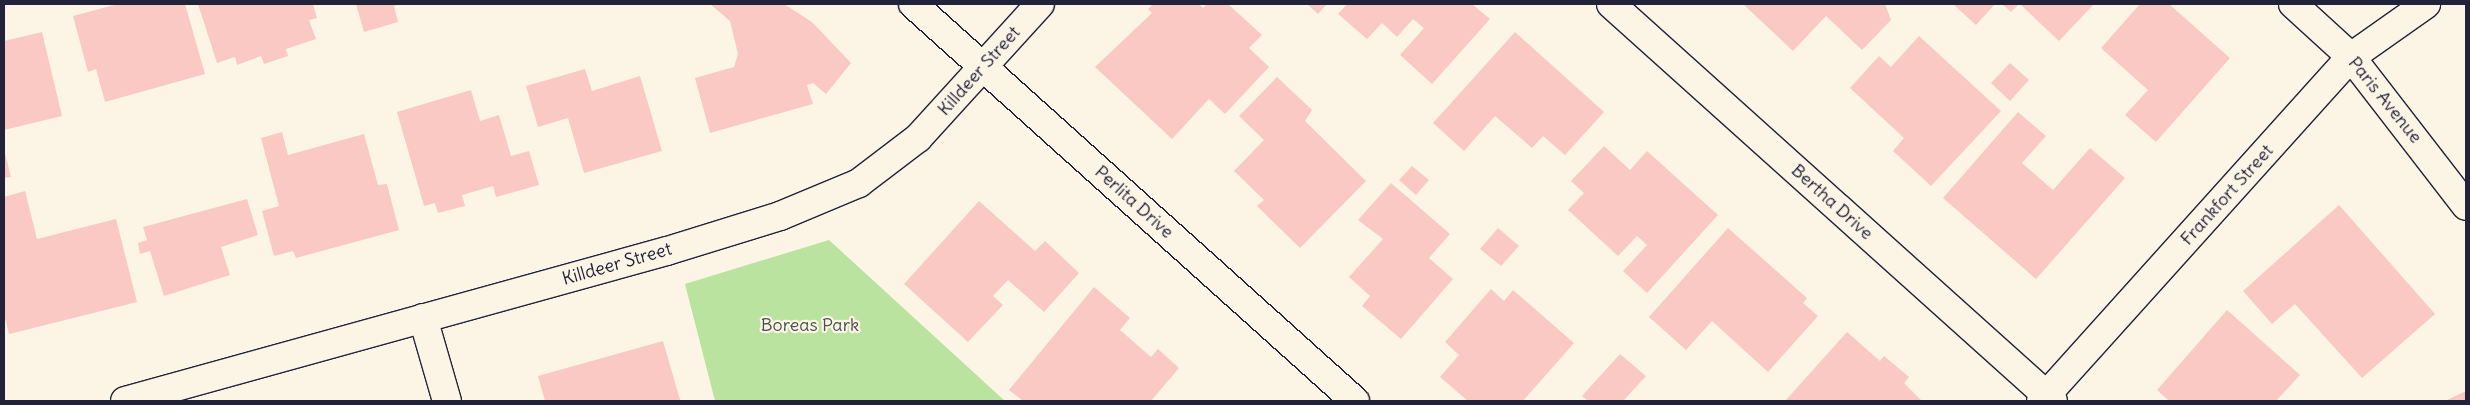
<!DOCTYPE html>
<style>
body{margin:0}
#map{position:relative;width:2470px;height:405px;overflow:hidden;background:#fcf5e5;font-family:Delius,sans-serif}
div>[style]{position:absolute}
.green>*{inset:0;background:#bae3a0}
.building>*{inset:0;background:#fac9c3}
.roads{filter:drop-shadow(1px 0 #22223b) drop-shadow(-1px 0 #22223b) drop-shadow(0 1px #22223b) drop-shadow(0 -1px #22223b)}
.street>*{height:28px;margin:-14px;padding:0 14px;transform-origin:14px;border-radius:14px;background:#fcf5e5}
.secondary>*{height:28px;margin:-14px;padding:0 14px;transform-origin:14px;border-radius:14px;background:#fcf5e5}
span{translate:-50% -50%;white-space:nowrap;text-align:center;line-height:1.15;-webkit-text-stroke:4.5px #fcf5e5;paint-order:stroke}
.street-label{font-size:18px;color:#22223b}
.park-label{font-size:18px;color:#485254}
.frame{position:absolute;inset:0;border:5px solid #22223b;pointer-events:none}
</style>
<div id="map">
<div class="green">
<div style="clip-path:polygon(829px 240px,1005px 401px,715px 401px,685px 284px)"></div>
</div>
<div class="building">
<div style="clip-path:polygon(118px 4px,185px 4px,205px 74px,105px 102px,96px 69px,88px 72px,73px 16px)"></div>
<div style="clip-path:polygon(198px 4px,313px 4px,317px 18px,309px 20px,316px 39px,286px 49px,288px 56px,264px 64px,261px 56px,237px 65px,235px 57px,217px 63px)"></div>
<div style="clip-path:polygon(356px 4px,400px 4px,394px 6px,398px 22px,364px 32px)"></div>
<div style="clip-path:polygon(710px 4px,784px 4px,812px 22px,851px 63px,826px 94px,813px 83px,807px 85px,813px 104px,710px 133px,695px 78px,734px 67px,738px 54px,730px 21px)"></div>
<div style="clip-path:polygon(1153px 4px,1199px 4px,1203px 8px,1207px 4px,1228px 4px,1262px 35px,1249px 48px,1269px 67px,1225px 114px,1209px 99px,1172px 139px,1095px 67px,1152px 13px,1148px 9px)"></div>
<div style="clip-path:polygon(1307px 4px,1327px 4px,1318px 14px)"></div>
<div style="clip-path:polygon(1347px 4px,1472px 4px,1490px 19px,1432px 84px,1400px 55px,1424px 28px,1413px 19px,1397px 37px,1382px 23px,1367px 39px,1338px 14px)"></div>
<div style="clip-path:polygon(1743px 4px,1885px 4px,1891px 20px,1862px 50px,1826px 16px,1793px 51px)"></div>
<div style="clip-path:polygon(1953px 4px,1995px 4px,1976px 25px)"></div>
<div style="clip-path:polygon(2002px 4px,2019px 4px,2011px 12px)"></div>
<div style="clip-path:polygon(2020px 4px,2094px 4px,2059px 41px)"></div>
<div style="clip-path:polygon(2140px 4px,2169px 4px,2230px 58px,2156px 142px,2125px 115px,2148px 90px,2101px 48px)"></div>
<div style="clip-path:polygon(42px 32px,62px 116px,4px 130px,4px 41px)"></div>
<div style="clip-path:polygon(1515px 32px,1604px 112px,1565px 155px,1543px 136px,1532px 148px,1495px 116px,1464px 151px,1433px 123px)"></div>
<div style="clip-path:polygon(1919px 36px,2001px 111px,1931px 186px,1893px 151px,1904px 138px,1850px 88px,1879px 56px,1891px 67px)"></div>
<div style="clip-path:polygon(2010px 63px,2029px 80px,2010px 101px,1991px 83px)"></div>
<div style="clip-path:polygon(585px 69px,592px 91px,640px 76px,662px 151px,584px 173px,568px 118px,538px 127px,526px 86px)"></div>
<div style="clip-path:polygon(1277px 77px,1312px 110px,1305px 121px,1366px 181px,1300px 248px,1257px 206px,1264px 200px,1234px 171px,1264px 140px,1239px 116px)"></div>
<div style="clip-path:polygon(471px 90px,480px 121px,499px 115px,511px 156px,529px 151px,539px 185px,496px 197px,493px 186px,462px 195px,465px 206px,438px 213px,435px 203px,424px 206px,397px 112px)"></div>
<div style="clip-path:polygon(2018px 112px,2046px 136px,2022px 163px,2053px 190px,2090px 148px,2125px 178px,2036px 279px,1943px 198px)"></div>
<div style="clip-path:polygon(282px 132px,288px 155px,364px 134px,378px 185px,387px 184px,399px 230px,296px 258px,293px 251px,274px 256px,262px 211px,279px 206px,261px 138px)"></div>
<div style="clip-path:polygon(1604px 146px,1630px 170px,1647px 151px,1718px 215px,1647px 293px,1623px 271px,1647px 245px,1637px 236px,1618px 256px,1568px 210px,1584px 193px,1571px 181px)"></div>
<div style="clip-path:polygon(4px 149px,11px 177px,4px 178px)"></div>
<div style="clip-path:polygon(1412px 166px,1429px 180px,1416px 195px,1399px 180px)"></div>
<div style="clip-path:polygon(1391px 183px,1450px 234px,1429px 258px,1453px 279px,1401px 339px,1362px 306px,1370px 296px,1349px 277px,1383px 239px,1358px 220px)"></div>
<div style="clip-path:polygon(25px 191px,37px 239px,116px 219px,137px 302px,9px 334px,4px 314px,4px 197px)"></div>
<div style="clip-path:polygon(247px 199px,258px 235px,221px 247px,230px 275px,164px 296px,150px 251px,140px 254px,138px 243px,147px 240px,143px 227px)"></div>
<div style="clip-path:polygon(979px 201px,1035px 251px,1045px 241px,1079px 273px,1044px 312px,1008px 280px,993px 296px,1003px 305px,968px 342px,904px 284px)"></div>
<div style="clip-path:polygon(2339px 205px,2435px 314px,2362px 378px,2295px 304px,2272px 324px,2243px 291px)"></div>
<div style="clip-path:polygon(1498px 228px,1519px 246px,1501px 266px,1480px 249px)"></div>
<div style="clip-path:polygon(1728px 228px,1807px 298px,1803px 303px,1818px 316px,1768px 372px,1712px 321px,1686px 350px,1649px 317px)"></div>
<div style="clip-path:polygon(1094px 287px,1130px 318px,1120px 330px,1151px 357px,1158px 349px,1179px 368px,1151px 401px,1023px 401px,1009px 390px)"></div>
<div style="clip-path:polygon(1491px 289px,1504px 301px,1513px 290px,1574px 343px,1523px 401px,1468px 401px,1440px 377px,1459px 355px,1445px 342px)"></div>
<div style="clip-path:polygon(2227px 310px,2300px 375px,2276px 401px,2169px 401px,2157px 390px)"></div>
<div style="clip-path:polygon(1847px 332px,1880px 361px,1884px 356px,1909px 377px,1904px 383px,1922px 401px,1785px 401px)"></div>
<div style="clip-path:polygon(663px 341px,680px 400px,545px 401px,538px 376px)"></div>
<div style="clip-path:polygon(1620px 354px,1646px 376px,1623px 401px,1588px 401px,1582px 396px)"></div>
<div style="clip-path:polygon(2466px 391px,2466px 401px,2445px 401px)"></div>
</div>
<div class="roads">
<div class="street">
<div style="left:913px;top:4px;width:594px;rotate:41.93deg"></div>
<div style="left:1611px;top:4px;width:594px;rotate:41.93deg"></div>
<div style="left:423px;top:318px;width:86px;rotate:73.9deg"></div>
<div style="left:125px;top:401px;width:562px;rotate:-15.47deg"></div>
<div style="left:667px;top:251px;width:118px;rotate:-17.2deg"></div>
<div style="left:780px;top:216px;width:86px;rotate:-22.7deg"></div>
<div style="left:859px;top:183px;width:74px;rotate:-37.3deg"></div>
<div style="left:918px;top:138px;width:181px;rotate:-47.7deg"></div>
<div style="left:2041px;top:401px;width:463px;rotate:-48deg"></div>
<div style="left:2351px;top:57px;width:92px;rotate:-35.2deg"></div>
</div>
<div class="secondary">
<div style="left:2293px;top:4px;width:79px;rotate:42.4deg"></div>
<div style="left:2351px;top:57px;width:188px;rotate:52.3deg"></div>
</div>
</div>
<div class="street-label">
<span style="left:979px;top:71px;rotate:-48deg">Killdeer Street</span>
<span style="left:2385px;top:100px;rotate:51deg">Paris Avenue</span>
<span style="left:2227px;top:195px;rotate:-48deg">Frankfort Street</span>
<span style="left:1134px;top:202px;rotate:42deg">Perlita Drive</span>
<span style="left:1832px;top:202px;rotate:42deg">Bertha Drive</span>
<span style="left:617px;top:264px;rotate:-16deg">Killdeer Street</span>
</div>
<div class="park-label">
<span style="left:810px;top:325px">Boreas Park</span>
</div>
<div class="frame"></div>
</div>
